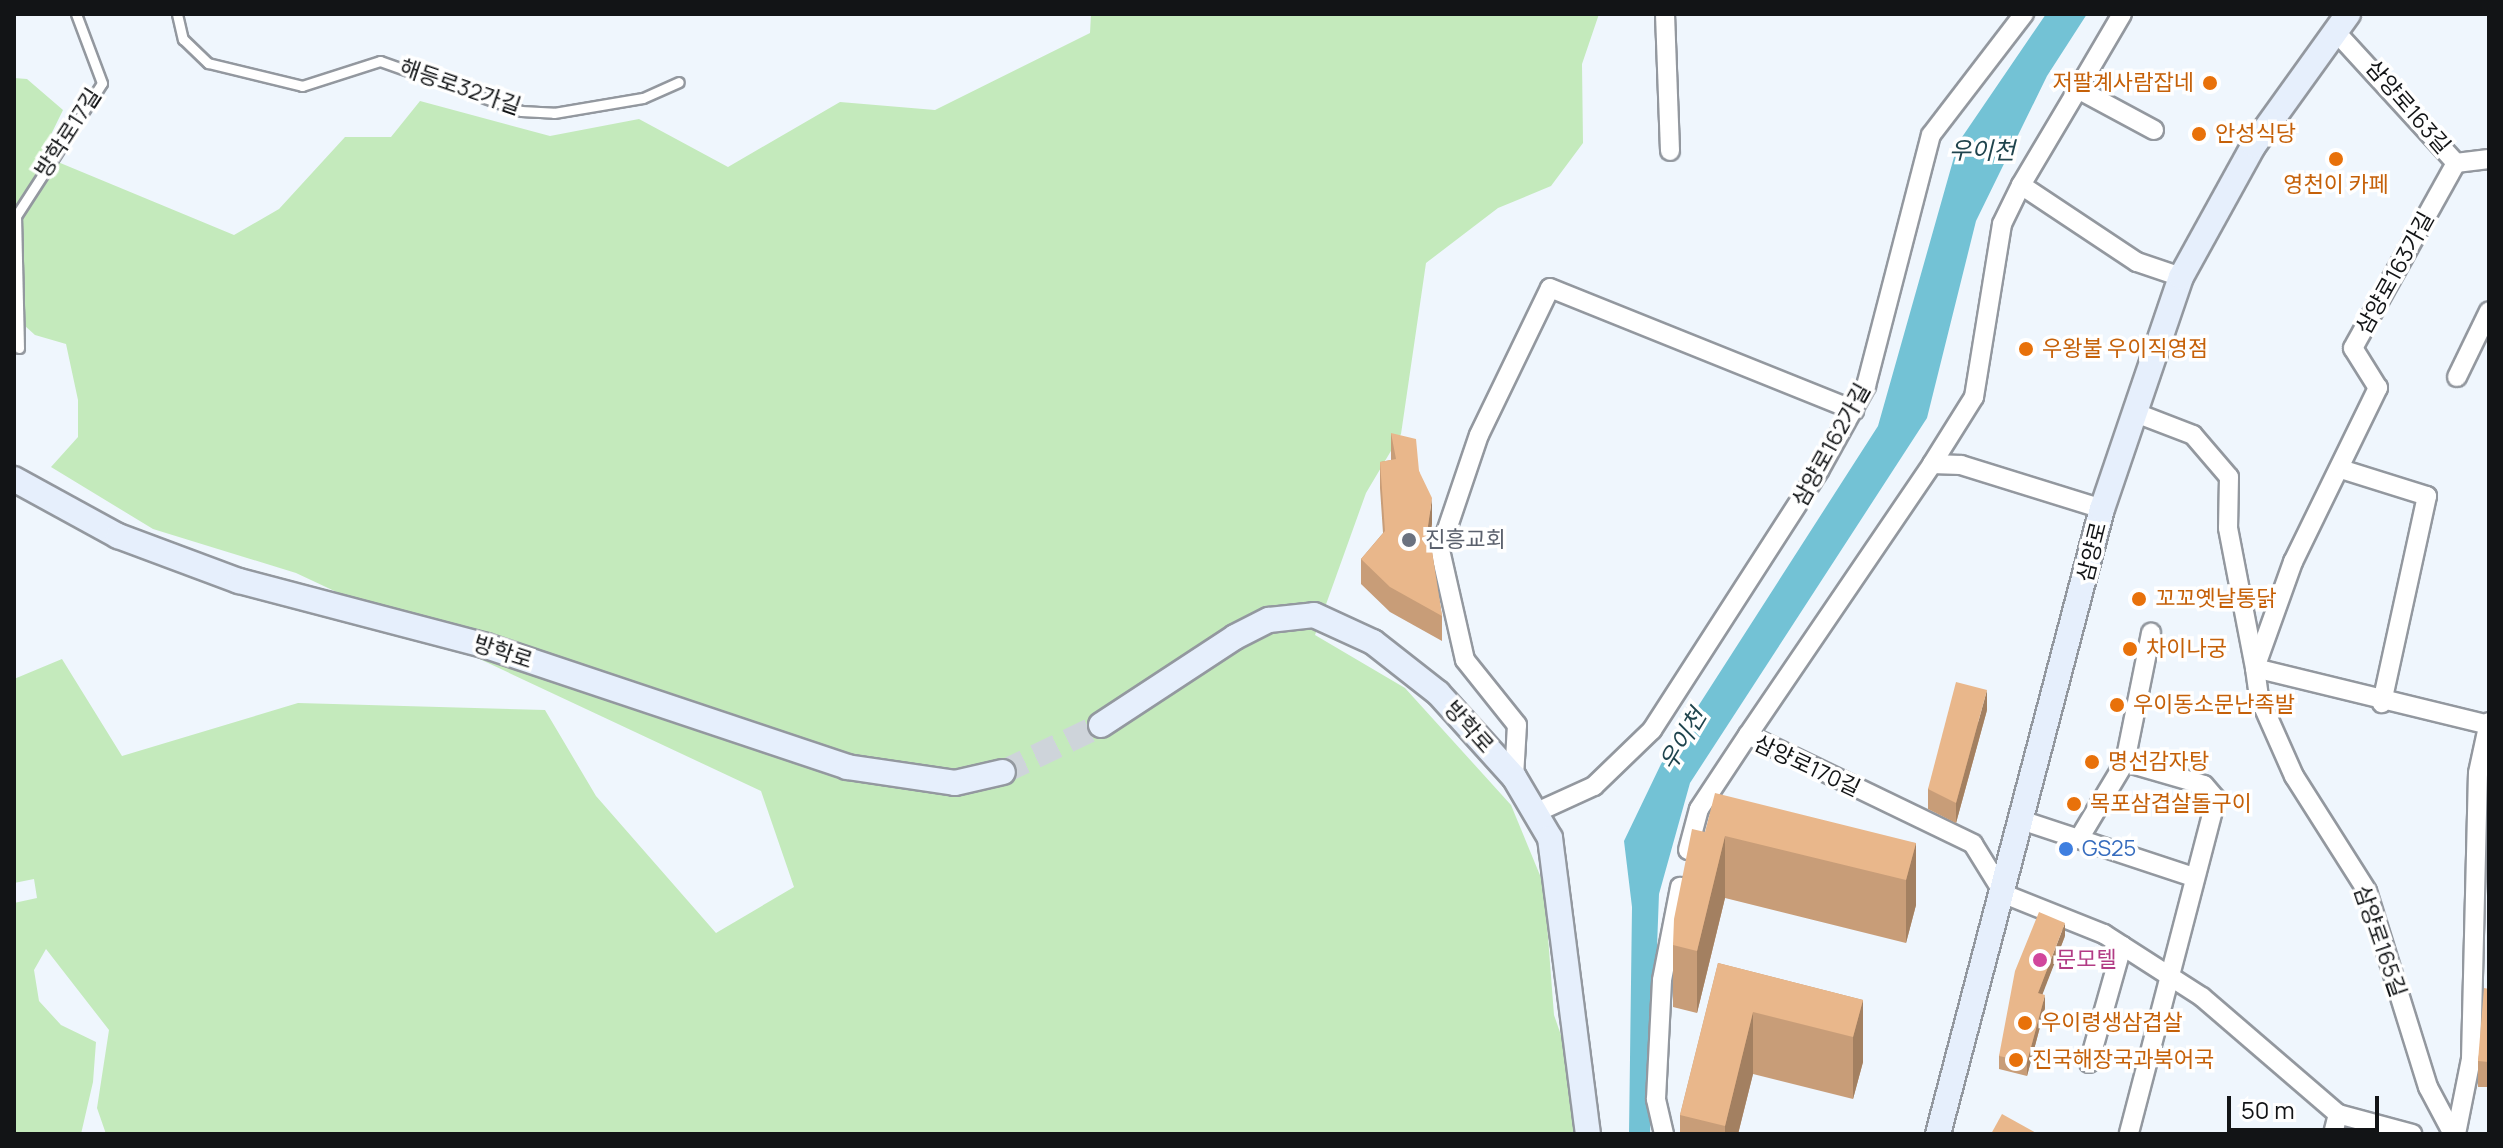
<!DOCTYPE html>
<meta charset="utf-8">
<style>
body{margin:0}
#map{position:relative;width:2503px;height:1148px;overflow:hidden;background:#eff6fd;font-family:Manrope,"Noto Sans KR",sans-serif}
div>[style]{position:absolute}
.green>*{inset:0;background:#c4eabc}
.water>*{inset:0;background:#73c2d5}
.secondary-tunnel>*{height:24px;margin-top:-12px;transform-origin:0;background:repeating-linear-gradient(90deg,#ced4da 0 24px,transparent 0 36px)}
.roads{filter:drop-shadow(2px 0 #93989f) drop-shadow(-2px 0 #93989f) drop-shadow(0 2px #93989f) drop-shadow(0 -2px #93989f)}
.service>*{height:9px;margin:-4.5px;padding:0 4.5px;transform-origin:4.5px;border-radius:4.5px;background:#fff}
.minor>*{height:18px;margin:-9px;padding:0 9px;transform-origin:9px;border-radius:9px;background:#fff}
.secondary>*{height:24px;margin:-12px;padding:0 12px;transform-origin:12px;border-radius:12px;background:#e6effc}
.wall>*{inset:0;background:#c89d78}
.shaded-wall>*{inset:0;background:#a38061}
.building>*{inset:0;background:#e9b78b}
.dots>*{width:22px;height:22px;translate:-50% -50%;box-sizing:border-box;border:4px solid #fff;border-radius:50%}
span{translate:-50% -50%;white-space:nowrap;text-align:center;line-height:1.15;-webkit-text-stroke:7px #fff;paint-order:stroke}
.food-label{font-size:22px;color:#c56008}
.right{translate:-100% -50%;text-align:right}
.left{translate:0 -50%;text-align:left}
.street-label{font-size:22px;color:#121416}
.worship-label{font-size:22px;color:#5b616d}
.shop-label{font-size:22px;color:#366cbe}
.hotel-label{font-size:22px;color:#b23c85}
.water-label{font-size:24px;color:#1f444d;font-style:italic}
.frame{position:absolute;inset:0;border:16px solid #121416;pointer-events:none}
.scale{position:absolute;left:2227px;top:1096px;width:152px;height:36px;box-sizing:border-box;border:4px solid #121416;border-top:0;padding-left:10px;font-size:24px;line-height:28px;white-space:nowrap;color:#121416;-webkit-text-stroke:6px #fff;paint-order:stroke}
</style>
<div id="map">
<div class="green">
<div style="clip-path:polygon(1091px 14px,1599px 14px,1582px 64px,1583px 143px,1551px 186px,1498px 208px,1426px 263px,1401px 434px,1366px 493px,1315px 635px,1405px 688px,1511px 805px,1544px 885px,1554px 1015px,1574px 1073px,1581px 1134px,106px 1134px,97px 1108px,109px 1030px,46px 949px,34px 970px,39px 1001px,61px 1025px,96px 1042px,93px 1082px,81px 1134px,14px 1134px,14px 903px,37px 898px,34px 879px,14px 883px,14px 679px,62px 659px,122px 756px,298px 703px,545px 710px,596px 796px,716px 933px,794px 887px,761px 791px,296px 573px,153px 529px,51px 467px,78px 437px,78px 400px,66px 344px,35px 335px,14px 316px,14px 78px,27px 79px,63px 110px,41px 155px,234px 235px,279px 209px,345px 137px,391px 137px,420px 101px,550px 136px,639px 119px,728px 167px,840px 102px,935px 110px,1090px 33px)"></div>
</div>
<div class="water">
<div style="clip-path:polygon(2046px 14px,2087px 14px,2047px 76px,1976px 221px,1927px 418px,1690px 783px,1659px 894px,1650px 1134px,1629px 1134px,1632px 907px,1624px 841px,1661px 764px,1878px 426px,1958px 143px)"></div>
</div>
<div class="secondary-tunnel">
<div style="left:1003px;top:772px;width:109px;rotate:-25.6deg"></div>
</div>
<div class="roads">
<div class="service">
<div style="left:177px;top:14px;width:26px;rotate:77deg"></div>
<div style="left:183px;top:39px;width:35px;rotate:44deg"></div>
<div style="left:208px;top:63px;width:97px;rotate:13.7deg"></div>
<div style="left:302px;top:86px;width:82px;rotate:-17.8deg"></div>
<div style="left:380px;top:61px;width:150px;rotate:19.5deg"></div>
<div style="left:521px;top:111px;width:33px;rotate:3deg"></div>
<div style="left:554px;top:113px;width:90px;rotate:-9.6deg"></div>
<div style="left:643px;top:98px;width:39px;rotate:-24deg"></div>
<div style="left:19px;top:348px;width:132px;rotate:-91.3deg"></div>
<div style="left:16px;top:216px;width:158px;rotate:-57.1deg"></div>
<div style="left:102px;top:83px;width:74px;rotate:-110.6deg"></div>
</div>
<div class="minor">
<div style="left:1665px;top:14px;width:137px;rotate:87.9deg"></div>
<div style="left:2336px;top:32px;width:178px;rotate:47.5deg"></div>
<div style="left:2456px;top:163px;width:33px;rotate:-7deg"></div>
<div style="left:2078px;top:89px;width:87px;rotate:-59.6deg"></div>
<div style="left:2154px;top:130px;width:86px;rotate:-151.7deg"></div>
<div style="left:2078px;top:89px;width:112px;rotate:120.7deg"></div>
<div style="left:2021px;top:185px;width:139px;rotate:33.6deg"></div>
<div style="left:2137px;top:262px;width:46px;rotate:18.8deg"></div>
<div style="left:2457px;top:377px;width:73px;rotate:-64.1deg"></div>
<div style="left:2136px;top:413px;width:61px;rotate:21.1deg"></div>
<div style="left:2193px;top:435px;width:55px;rotate:49.4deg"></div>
<div style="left:2229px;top:477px;width:51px;rotate:91.1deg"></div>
<div style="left:2228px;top:528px;width:143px;rotate:79.1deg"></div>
<div style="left:1932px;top:464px;width:79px;rotate:-57.9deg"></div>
<div style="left:1974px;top:397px;width:175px;rotate:-80.8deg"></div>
<div style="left:2002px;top:224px;width:43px;rotate:-64deg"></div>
<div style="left:2344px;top:470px;width:87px;rotate:17.4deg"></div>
<div style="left:2427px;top:496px;width:212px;rotate:102.3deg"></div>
<div style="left:2255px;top:668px;width:113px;rotate:-70.3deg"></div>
<div style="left:2293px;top:562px;width:194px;rotate:-64deg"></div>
<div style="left:2378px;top:388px;width:47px;rotate:-122deg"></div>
<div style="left:2353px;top:348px;width:212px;rotate:-60.9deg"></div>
<div style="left:1748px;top:735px;width:328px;rotate:-55.8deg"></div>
<div style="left:1932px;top:464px;width:29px;rotate:2deg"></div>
<div style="left:1961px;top:465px;width:148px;rotate:17.3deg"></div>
<div style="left:2125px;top:762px;width:132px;rotate:-78.6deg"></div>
<div style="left:1514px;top:777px;width:52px;rotate:-86.7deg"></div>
<div style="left:1517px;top:725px;width:83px;rotate:-128.7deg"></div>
<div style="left:1465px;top:660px;width:113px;rotate:-102.8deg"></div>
<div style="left:1440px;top:550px;width:121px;rotate:-71.3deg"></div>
<div style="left:1479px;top:435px;width:163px;rotate:-64.2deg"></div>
<div style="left:1550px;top:288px;width:328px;rotate:21.9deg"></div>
<div style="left:1537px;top:812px;width:63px;rotate:-24.5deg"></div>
<div style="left:1594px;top:786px;width:81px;rotate:-44deg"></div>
<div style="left:1652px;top:730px;width:310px;rotate:-57.2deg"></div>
<div style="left:1820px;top:469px;width:95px;rotate:-61deg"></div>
<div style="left:1866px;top:386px;width:259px;rotate:-75.5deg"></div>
<div style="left:1931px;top:135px;width:153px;rotate:-52.5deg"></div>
<div style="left:2024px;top:821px;width:178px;rotate:18.3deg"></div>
<div style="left:2080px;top:837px;width:87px;rotate:-59deg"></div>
<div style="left:2125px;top:762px;width:82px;rotate:16.2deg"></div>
<div style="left:2204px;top:785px;width:18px;rotate:49deg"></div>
<div style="left:2216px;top:799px;width:346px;rotate:104.6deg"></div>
<div style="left:1688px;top:850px;width:42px;rotate:-75deg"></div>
<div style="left:1699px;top:809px;width:89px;rotate:-56.5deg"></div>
<div style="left:1748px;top:735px;width:250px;rotate:25.8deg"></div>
<div style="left:1973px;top:844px;width:59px;rotate:58.2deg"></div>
<div style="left:2004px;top:894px;width:108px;rotate:21.8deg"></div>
<div style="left:2104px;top:934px;width:117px;rotate:32.7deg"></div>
<div style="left:2202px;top:997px;width:179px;rotate:40.7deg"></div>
<div style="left:2338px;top:1114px;width:77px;rotate:15.1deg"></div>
<div style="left:2089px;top:1063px;width:122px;rotate:-74.2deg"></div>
<div style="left:1664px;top:1134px;width:36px;rotate:-103deg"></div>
<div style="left:1656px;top:1099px;width:119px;rotate:-87.1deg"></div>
<div style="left:1662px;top:980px;width:95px;rotate:-79deg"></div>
<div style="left:2333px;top:1134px;width:21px;rotate:-76deg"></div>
<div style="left:2453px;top:1134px;width:53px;rotate:-118deg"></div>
<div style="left:2428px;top:1087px;width:205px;rotate:-107.3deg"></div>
<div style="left:2367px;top:891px;width:136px;rotate:-122.4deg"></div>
<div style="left:2294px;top:776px;width:86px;rotate:-113.9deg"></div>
<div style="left:2259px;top:697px;width:29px;rotate:-98deg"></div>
<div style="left:2255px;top:668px;width:240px;rotate:13.7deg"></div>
<div style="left:2456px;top:1134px;width:76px;rotate:-78.7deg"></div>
<div style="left:2471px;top:1059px;width:286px;rotate:-88.6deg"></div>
<div style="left:2478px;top:773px;width:52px;rotate:-77.8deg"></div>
</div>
<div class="secondary">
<div style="left:14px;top:479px;width:119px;rotate:28.7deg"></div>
<div style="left:118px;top:536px;width:129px;rotate:20.4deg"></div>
<div style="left:239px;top:581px;width:255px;rotate:14.7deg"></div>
<div style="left:486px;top:646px;width:381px;rotate:18.5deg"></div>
<div style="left:847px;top:767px;width:109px;rotate:8.4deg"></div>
<div style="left:955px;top:783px;width:49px;rotate:-12.9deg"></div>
<div style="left:1101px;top:725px;width:160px;rotate:-33.3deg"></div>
<div style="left:1235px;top:637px;width:38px;rotate:-27deg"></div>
<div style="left:1269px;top:620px;width:45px;rotate:-6.3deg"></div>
<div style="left:1314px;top:615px;width:65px;rotate:24.6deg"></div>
<div style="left:1373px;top:642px;width:83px;rotate:38.1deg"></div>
<div style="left:1438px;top:693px;width:113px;rotate:47.9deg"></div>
<div style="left:1514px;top:777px;width:71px;rotate:59.5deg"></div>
<div style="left:1550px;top:838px;width:298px;rotate:82.7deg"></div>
<div style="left:1938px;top:1134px;width:646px;rotate:-75.3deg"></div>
<div style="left:2102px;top:509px;width:245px;rotate:-71.2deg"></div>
<div style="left:2181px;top:277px;width:151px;rotate:-61.1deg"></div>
<div style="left:2254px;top:145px;width:161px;rotate:-54.3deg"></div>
</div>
</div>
<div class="wall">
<div style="clip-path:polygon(1391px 433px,1419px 471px,1432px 523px,1430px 538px,1442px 616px,1442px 641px,1390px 612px,1361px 584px,1361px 559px,1383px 533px,1380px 488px,1380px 462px,1391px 460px)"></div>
<div style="clip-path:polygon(1987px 710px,1956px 823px,1928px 809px,1928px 789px)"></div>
<div style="clip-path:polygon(1705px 832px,1916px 843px,1916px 905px,1906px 943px,1725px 898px,1697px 1013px,1673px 1007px,1673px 945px)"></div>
<div style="clip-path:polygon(2065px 936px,2042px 994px,2045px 1008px,2027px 1076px,1999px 1069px,1999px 1056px)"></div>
<div style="clip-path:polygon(1718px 963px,1863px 1000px,1863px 1062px,1853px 1099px,1753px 1074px,1738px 1134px,1680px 1134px,1680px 1115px)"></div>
<div style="clip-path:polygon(2489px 989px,2489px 1087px,2478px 1087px,2478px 1061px)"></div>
</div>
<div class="shaded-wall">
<div style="clip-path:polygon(1432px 498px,1432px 523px,1428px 552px,1428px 526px)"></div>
<div style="clip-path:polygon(1987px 690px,1987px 710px,1956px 823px,1956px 803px)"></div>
<div style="clip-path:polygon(1725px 836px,1725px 898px,1697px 1013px,1697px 951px)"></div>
<div style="clip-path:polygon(1916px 843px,1916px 905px,1906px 943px,1906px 880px)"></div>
<div style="clip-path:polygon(2065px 923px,2065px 936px,2038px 1006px,2038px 993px)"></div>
<div style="clip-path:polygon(2045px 995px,2045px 1008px,2027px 1076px,2027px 1062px)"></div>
<div style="clip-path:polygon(1863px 1000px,1863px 1062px,1853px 1099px,1853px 1037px)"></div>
<div style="clip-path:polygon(1753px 1012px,1753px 1074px,1738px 1134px,1725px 1134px,1725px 1126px)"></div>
</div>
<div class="building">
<div style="clip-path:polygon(1391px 433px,1416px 439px,1419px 471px,1432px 498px,1428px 526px,1442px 616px,1390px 587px,1361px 559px,1385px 531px,1380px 462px,1396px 459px)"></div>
<div style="clip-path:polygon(1956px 682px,1987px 690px,1956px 803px,1928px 789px)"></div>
<div style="clip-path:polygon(1715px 793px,1916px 843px,1906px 880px,1725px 836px,1697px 951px,1673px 945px,1674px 919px,1692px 829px,1705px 832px)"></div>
<div style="clip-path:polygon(2039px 912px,2065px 923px,2038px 993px,2045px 995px,2027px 1062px,1999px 1056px,2015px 971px)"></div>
<div style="clip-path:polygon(1718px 963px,1863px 1000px,1853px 1037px,1753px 1012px,1725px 1126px,1680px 1115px)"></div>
<div style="clip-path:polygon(2484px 988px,2489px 989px,2489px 1062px,2478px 1061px)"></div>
<div style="clip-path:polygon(2002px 1114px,2038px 1134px,1991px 1134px)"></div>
</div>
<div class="dots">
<div style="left:2210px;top:83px;background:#e8710a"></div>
<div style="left:2199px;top:134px;background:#e8710a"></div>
<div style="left:2336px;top:159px;background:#e8710a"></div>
<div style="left:2026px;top:349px;background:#e8710a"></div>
<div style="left:1409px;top:540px;background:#6b7280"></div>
<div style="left:2139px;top:599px;background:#e8710a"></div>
<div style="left:2130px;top:649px;background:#e8710a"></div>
<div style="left:2117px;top:705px;background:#e8710a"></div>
<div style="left:2092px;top:762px;background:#e8710a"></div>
<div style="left:2074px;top:804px;background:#e8710a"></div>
<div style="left:2066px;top:849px;background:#3f7fe0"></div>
<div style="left:2040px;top:960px;background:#d1479c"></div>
<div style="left:2025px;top:1023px;background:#e8710a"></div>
<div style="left:2016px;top:1060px;background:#e8710a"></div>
</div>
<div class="food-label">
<span class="right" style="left:2194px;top:83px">저팔계사람잡네</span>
<span class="left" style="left:2215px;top:134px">안성식당</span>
<span style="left:2336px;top:185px">영천이 카페</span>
<span class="left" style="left:2042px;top:349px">우왕불 우이직영점</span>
<span class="left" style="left:2155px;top:599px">꼬꼬옛날통닭</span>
<span class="left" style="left:2146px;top:649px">차이나궁</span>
<span class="left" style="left:2133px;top:705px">우이동소문난족발</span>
<span class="left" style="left:2108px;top:762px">명선감자탕</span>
<span class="left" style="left:2090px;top:804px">목포삼겹살돌구이</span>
<span class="left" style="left:2041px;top:1023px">우이령생삼겹살</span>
<span class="left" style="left:2032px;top:1060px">진국해장국과북어국</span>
</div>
<div class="street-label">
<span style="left:460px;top:87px;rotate:19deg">해등로32가길</span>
<span style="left:2408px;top:107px;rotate:49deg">삼양로163길</span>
<span style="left:68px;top:133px;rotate:-57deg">방학로17길</span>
<span style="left:2395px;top:273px;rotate:-61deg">삼양로163가길</span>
<span style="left:1831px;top:445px;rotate:-61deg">삼양로162가길</span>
<span style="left:2092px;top:552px;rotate:-76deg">삼양로</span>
<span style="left:503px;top:652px;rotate:18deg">방학로</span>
<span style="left:1469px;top:727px;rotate:48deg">방학로</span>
<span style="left:1807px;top:766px;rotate:25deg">삼양로170길</span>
<span style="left:2380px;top:941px;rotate:71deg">삼양로165길</span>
</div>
<div class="worship-label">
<span class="left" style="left:1425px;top:540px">진흥교회</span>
</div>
<div class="shop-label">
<span class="left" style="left:2082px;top:849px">GS25</span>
</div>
<div class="hotel-label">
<span class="left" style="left:2056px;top:960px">문모텔</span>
</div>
<div class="water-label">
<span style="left:1982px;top:150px">우이천</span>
<span style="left:1682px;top:739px;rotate:-59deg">우이천</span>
</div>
<div class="frame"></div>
<div class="scale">50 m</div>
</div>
